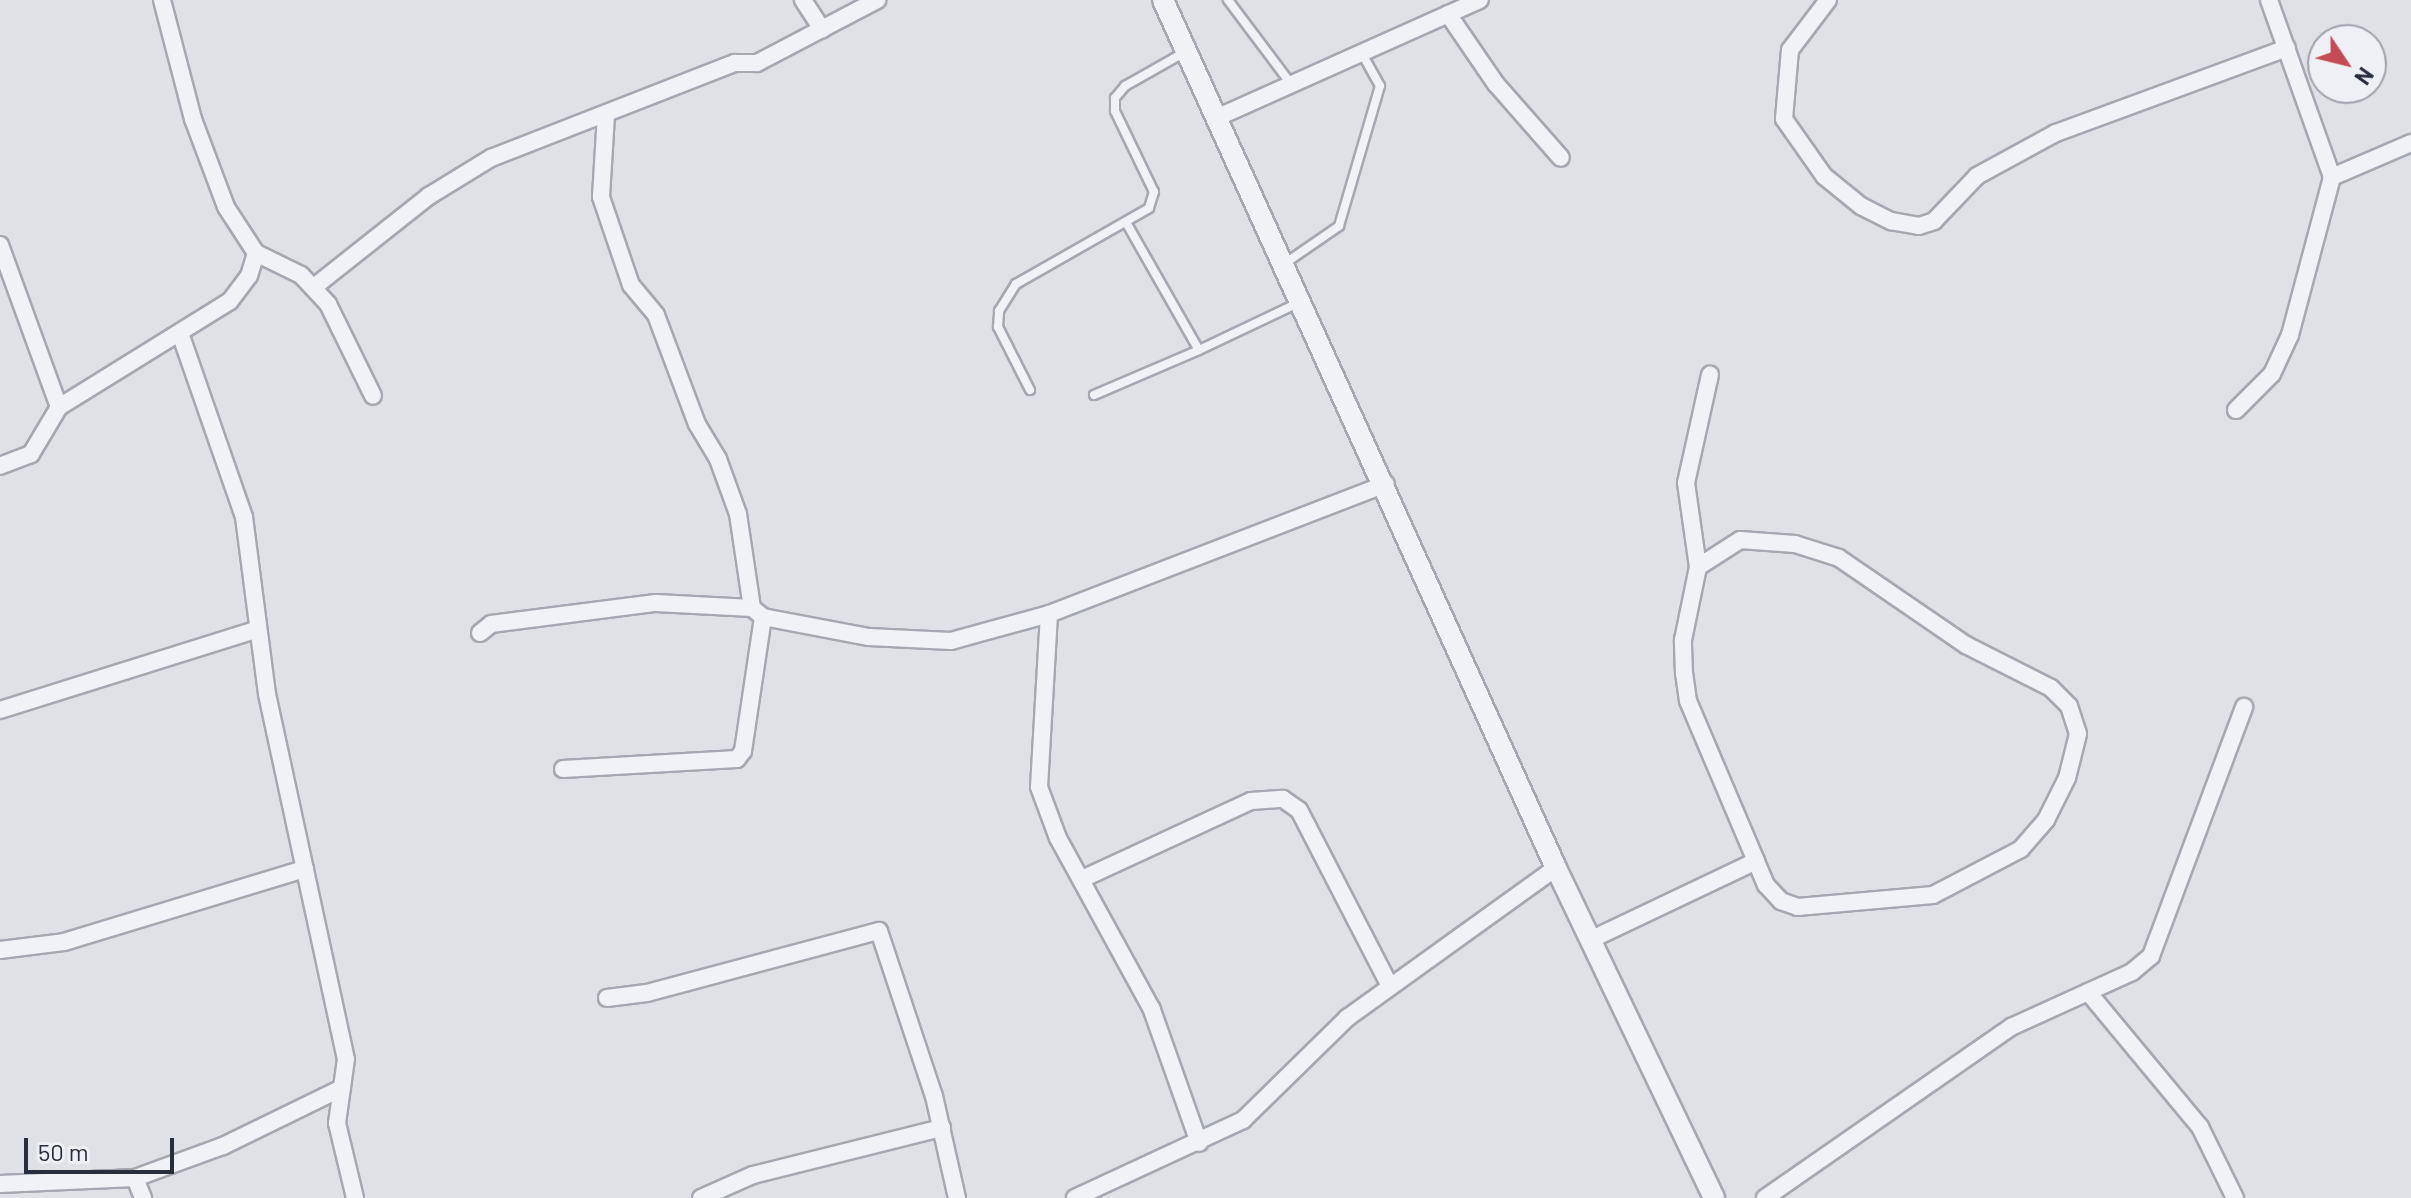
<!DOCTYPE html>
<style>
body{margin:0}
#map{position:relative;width:2411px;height:1198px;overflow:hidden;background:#dfe1e7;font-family:Barlow,sans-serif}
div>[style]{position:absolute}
.roads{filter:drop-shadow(2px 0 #a5a8b1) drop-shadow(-2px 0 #a5a8b1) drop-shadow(0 2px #a5a8b1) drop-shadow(0 -2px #a5a8b1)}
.service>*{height:8px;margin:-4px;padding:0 4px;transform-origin:4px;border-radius:4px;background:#f1f2f6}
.minor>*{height:16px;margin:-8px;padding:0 8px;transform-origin:8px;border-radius:8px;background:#f1f2f6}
.tertiary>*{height:20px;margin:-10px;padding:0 10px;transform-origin:10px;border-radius:10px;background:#f1f2f6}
span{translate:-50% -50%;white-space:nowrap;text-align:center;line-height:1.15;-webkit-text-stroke:6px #eef0f5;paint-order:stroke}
.north{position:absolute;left:2307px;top:24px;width:80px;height:80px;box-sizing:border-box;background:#eef0f5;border:2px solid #9fa2ab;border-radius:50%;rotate:125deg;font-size:22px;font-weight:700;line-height:32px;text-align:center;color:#292e3d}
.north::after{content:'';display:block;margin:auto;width:28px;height:36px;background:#c44b53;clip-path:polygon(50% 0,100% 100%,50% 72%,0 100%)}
.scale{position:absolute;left:24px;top:1138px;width:150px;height:36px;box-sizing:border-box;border:4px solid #292e3d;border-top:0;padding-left:10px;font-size:24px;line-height:28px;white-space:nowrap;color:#292e3d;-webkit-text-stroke:6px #eef0f5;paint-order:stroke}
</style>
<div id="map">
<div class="roads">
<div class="service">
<div style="left:1228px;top:0;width:105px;rotate:53.1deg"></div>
<div style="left:1127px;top:224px;width:145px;rotate:60.3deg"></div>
<div style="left:1199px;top:350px;width:110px;rotate:-25.4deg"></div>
<div style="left:1284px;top:264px;width:67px;rotate:-34.6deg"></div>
<div style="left:1339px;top:226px;width:146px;rotate:-73.7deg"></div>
<div style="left:1380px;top:86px;width:38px;rotate:-119deg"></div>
<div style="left:1030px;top:390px;width:71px;rotate:-116.9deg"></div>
<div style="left:998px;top:327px;width:16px;rotate:-86deg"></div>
<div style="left:999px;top:311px;width:32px;rotate:-58deg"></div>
<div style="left:1016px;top:284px;width:153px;rotate:-29.7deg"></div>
<div style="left:1149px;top:208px;width:17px;rotate:-73deg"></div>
<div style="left:1154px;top:192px;width:90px;rotate:-115.7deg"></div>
<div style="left:1115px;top:111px;width:13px;rotate:-90deg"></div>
<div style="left:1115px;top:98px;width:16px;rotate:-50deg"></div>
<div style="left:1125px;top:86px;width:69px;rotate:-29.5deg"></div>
<div style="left:1094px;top:395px;width:114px;rotate:-23.2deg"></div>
</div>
<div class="minor">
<div style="left:162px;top:0;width:123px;rotate:75.4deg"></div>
<div style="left:193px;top:119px;width:94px;rotate:69.4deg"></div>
<div style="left:226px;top:207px;width:55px;rotate:56.9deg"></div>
<div style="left:256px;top:253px;width:50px;rotate:26.1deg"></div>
<div style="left:301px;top:275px;width:40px;rotate:47deg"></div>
<div style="left:328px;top:304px;width:102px;rotate:63.9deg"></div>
<div style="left:803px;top:0;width:35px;rotate:57deg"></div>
<div style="left:1828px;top:0;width:63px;rotate:127.2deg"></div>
<div style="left:1790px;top:50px;width:69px;rotate:95deg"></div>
<div style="left:1784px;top:119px;width:70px;rotate:54.9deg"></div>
<div style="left:1824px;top:176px;width:48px;rotate:39deg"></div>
<div style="left:1861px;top:206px;width:34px;rotate:27deg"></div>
<div style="left:1891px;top:221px;width:28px;rotate:10deg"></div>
<div style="left:1919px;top:226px;width:16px;rotate:-18deg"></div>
<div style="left:1934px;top:221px;width:62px;rotate:-46.3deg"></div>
<div style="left:1977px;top:176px;width:90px;rotate:-28.6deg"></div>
<div style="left:2056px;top:133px;width:246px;rotate:-20.2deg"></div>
<div style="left:2269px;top:0;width:188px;rotate:70.4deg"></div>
<div style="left:1448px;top:14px;width:85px;rotate:55.6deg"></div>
<div style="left:1496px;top:84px;width:98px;rotate:48.7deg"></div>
<div style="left:606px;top:115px;width:82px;rotate:93.5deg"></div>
<div style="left:601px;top:197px;width:93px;rotate:71.2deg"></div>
<div style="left:631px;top:285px;width:39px;rotate:50deg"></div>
<div style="left:656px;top:315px;width:116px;rotate:69.4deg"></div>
<div style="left:697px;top:424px;width:41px;rotate:59deg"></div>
<div style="left:718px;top:459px;width:59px;rotate:70deg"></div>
<div style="left:738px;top:514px;width:95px;rotate:81.5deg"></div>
<div style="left:1216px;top:118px;width:289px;rotate:-24.1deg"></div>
<div style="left:0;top:245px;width:172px;rotate:70deg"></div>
<div style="left:59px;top:407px;width:55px;rotate:120.8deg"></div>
<div style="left:31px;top:454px;width:33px;rotate:159deg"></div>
<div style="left:314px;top:287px;width:147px;rotate:-38.4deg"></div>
<div style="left:429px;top:196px;width:73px;rotate:-31.5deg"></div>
<div style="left:491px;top:158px;width:262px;rotate:-21.3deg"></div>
<div style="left:735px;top:63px;width:22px"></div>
<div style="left:757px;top:63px;width:136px;rotate:-27.7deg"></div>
<div style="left:181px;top:336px;width:192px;rotate:70.8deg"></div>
<div style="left:244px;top:517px;width:178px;rotate:82.6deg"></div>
<div style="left:267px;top:694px;width:373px;rotate:77.8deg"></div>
<div style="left:346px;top:1059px;width:65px;rotate:98deg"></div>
<div style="left:337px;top:1123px;width:77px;rotate:76.5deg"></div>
<div style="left:59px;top:407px;width:201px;rotate:-31.8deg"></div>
<div style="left:230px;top:301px;width:31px;rotate:-53deg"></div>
<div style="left:249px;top:276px;width:24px;rotate:-73deg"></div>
<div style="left:2236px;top:410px;width:51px;rotate:-45deg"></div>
<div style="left:2272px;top:374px;width:43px;rotate:-65.2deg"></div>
<div style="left:2290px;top:335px;width:163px;rotate:-75.1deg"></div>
<div style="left:2332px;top:177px;width:86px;rotate:-23.3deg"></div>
<div style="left:1698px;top:567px;width:50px;rotate:-32.7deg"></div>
<div style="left:1740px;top:540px;width:55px;rotate:4.2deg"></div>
<div style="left:1795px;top:544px;width:46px;rotate:17.7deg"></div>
<div style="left:1839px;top:558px;width:154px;rotate:34.4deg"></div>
<div style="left:1966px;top:645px;width:95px;rotate:26.8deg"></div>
<div style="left:2051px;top:688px;width:25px;rotate:45deg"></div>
<div style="left:2069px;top:706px;width:29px;rotate:72deg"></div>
<div style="left:2078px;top:734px;width:45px;rotate:104deg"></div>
<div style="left:2067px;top:778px;width:47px;rotate:116.6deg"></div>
<div style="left:2046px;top:820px;width:38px;rotate:131deg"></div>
<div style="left:2021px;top:849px;width:99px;rotate:152.4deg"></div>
<div style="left:1933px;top:895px;width:136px;rotate:174.9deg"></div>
<div style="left:1798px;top:907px;width:18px;rotate:-161deg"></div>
<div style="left:1781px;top:901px;width:22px;rotate:-133deg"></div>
<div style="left:1766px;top:885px;width:26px;rotate:-113deg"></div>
<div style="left:1049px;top:614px;width:173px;rotate:93.3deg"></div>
<div style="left:1039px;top:787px;width:54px;rotate:69.6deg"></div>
<div style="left:1058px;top:838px;width:196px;rotate:61.3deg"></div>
<div style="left:1152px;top:1010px;width:141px;rotate:70.5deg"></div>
<div style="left:480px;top:633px;width:14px;rotate:-39deg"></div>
<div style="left:491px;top:624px;width:166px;rotate:-7.3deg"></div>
<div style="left:656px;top:603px;width:96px;rotate:3deg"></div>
<div style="left:752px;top:608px;width:14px;rotate:39deg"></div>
<div style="left:763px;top:617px;width:108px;rotate:10.7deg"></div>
<div style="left:869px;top:637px;width:82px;rotate:2.8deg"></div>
<div style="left:951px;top:641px;width:102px;rotate:-15.4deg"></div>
<div style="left:1049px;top:614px;width:361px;rotate:-21.1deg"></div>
<div style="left:0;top:710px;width:270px;rotate:-17.4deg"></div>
<div style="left:563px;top:769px;width:174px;rotate:-3.3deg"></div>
<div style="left:737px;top:759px;width:10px;rotate:-53deg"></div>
<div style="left:743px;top:751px;width:135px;rotate:-81.5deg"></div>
<div style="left:1082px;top:879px;width:186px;rotate:-24.8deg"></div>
<div style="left:1251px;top:801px;width:32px;rotate:-4deg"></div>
<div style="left:1283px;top:799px;width:19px;rotate:35deg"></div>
<div style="left:1299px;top:810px;width:198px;rotate:62.7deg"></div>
<div style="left:1590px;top:940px;width:184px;rotate:-25.4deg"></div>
<div style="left:1756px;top:861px;width:174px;rotate:-113deg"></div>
<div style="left:1688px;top:701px;width:27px;rotate:-98deg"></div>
<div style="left:1684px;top:674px;width:34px;rotate:-92deg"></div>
<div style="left:1683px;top:640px;width:75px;rotate:-78.4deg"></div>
<div style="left:1698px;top:567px;width:85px;rotate:-98.1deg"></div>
<div style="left:1686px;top:483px;width:111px;rotate:-77.5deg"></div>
<div style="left:0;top:950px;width:64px;rotate:-7.1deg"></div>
<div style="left:64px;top:942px;width:252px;rotate:-16.9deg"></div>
<div style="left:2088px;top:992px;width:175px;rotate:50.3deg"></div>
<div style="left:2200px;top:1127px;width:79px;rotate:63.8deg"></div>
<div style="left:607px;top:998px;width:40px;rotate:-7.1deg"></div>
<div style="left:647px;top:993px;width:240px;rotate:-15deg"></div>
<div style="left:879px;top:931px;width:174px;rotate:71.6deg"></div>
<div style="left:934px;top:1096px;width:105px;rotate:77.3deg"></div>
<div style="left:135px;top:1178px;width:22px;rotate:68deg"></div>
<div style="left:0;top:1184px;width:135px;rotate:-2.5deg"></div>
<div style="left:135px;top:1178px;width:94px;rotate:-20deg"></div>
<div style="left:223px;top:1146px;width:132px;rotate:-26deg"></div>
<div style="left:701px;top:1198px;width:57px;rotate:-23.9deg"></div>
<div style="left:753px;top:1175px;width:195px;rotate:-14deg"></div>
<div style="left:1075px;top:1198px;width:185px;rotate:-24.9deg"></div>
<div style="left:1243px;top:1120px;width:146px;rotate:-44.4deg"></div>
<div style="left:1347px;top:1018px;width:257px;rotate:-35.7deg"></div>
<div style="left:1765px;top:1198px;width:300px;rotate:-34.8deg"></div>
<div style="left:2011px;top:1027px;width:133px;rotate:-24.4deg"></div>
<div style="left:2132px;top:972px;width:25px;rotate:-40deg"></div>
<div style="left:2151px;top:956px;width:266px;rotate:-69.5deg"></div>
</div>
<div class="tertiary">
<div style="left:1163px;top:0;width:953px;rotate:65.64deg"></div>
<div style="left:1556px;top:868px;width:366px;rotate:64.4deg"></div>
</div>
</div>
<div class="north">N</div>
<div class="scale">50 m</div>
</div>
